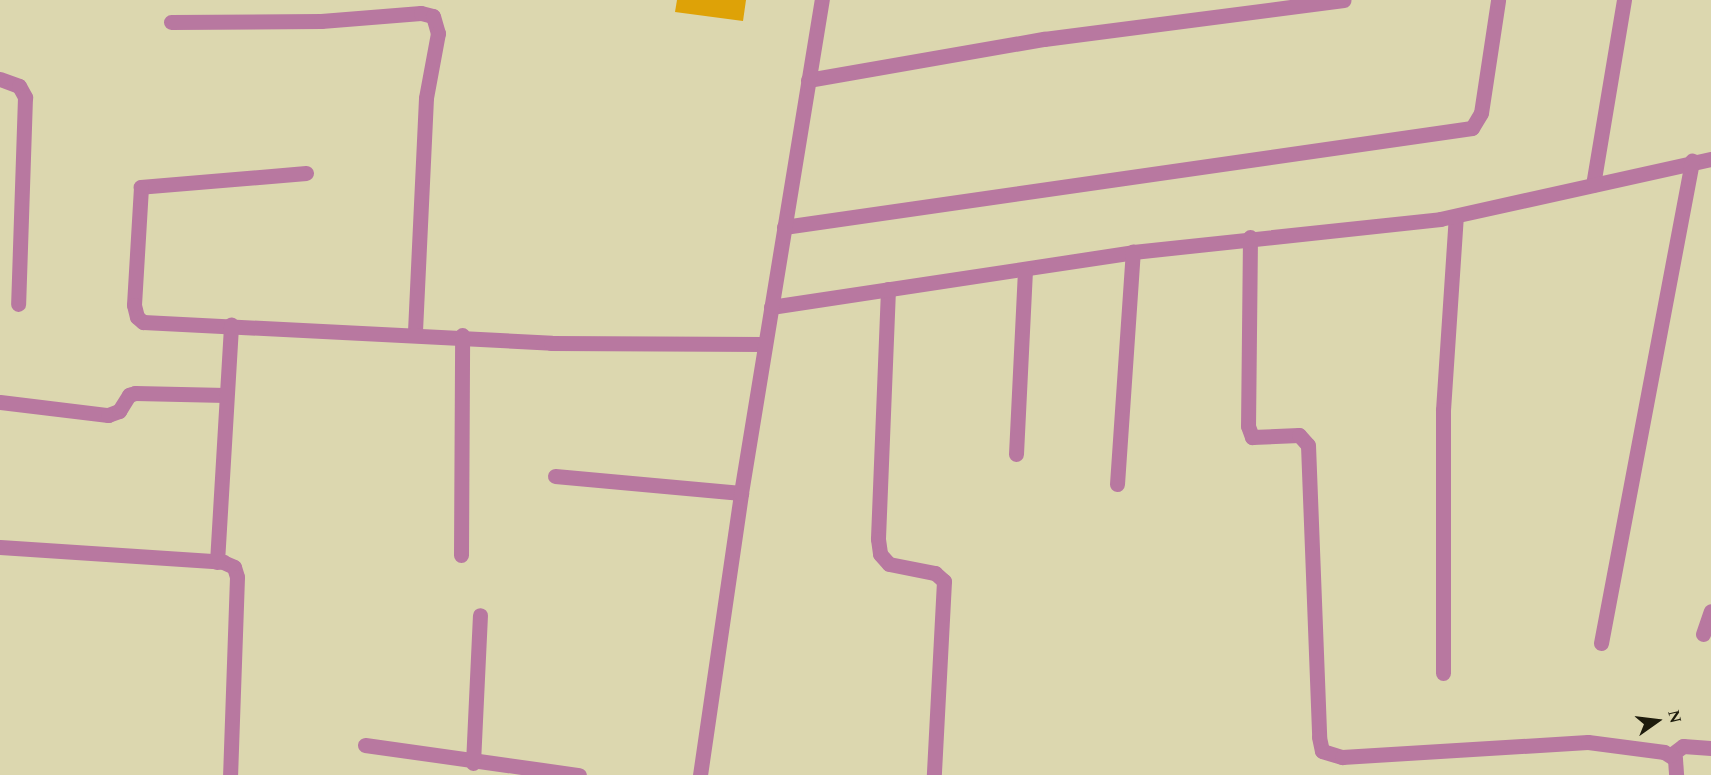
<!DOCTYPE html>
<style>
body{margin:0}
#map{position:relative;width:1711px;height:775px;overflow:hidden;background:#dcd7af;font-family:Spectral,serif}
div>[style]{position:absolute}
.building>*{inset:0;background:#dea207}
.service>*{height:15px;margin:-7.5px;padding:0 7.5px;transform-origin:7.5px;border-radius:7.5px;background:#b878a0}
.minor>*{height:15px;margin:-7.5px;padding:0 7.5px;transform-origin:7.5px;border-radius:7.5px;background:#b878a0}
span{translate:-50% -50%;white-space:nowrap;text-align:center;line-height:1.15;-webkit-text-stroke:5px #dcd7af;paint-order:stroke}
.north{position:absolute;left:1627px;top:691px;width:60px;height:60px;-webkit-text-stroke:4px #dcd7af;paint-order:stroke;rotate:76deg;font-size:16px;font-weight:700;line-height:24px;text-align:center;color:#1d1b0c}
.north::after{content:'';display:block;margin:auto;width:21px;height:27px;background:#1d1b0c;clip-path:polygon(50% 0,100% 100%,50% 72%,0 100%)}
</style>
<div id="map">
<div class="building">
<div style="clip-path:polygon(677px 0,746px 0,743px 21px,675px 12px)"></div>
</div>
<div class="service">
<div style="left:1443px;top:410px;width:194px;rotate:-86.2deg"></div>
</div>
<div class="minor">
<div style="left:171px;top:22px;width:150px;rotate:-0.4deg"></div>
<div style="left:321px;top:21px;width:100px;rotate:-4.6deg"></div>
<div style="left:421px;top:13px;width:12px;rotate:14deg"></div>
<div style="left:433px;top:16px;width:18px;rotate:74deg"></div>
<div style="left:438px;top:33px;width:66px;rotate:100.5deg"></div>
<div style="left:426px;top:98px;width:235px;rotate:92.7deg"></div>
<div style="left:0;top:79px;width:20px;rotate:20deg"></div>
<div style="left:19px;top:86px;width:13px;rotate:61deg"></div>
<div style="left:25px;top:97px;width:207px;rotate:91.9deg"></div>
<div style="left:808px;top:80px;width:240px;rotate:-9.9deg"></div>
<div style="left:1044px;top:39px;width:302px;rotate:-7.4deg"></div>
<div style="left:306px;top:173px;width:166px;rotate:175.2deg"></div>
<div style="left:141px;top:187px;width:118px;rotate:93.4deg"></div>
<div style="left:134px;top:305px;width:12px;rotate:76deg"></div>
<div style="left:137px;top:317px;width:8px;rotate:40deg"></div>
<div style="left:143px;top:322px;width:409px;rotate:2.9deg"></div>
<div style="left:551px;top:343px;width:214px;rotate:0.3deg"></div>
<div style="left:1593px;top:185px;width:188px;rotate:-80.5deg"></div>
<div style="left:784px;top:227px;width:695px;rotate:-8.19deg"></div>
<div style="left:1472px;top:128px;width:17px;rotate:-59deg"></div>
<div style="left:1481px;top:113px;width:114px;rotate:-81.4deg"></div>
<div style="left:1250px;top:237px;width:189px;rotate:90.6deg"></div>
<div style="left:1248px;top:426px;width:12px;rotate:70deg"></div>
<div style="left:1252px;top:437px;width:47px;rotate:-2.4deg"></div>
<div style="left:1299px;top:435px;width:13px;rotate:48deg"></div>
<div style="left:1308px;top:445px;width:292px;rotate:87.8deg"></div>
<div style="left:1319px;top:737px;width:14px;rotate:78deg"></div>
<div style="left:1322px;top:751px;width:21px;rotate:17deg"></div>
<div style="left:1342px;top:757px;width:246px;rotate:-3.5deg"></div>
<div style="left:1588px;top:742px;width:77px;rotate:7.5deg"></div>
<div style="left:1664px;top:752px;width:13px;rotate:32deg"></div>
<div style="left:1675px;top:759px;width:16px;rotate:86deg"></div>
<div style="left:888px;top:289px;width:250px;rotate:92.3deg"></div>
<div style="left:878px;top:539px;width:15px;rotate:82deg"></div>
<div style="left:880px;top:554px;width:13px;rotate:48deg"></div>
<div style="left:889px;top:564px;width:47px;rotate:11.1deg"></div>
<div style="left:935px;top:573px;width:12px;rotate:42deg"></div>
<div style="left:944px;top:581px;width:194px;rotate:93deg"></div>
<div style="left:771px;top:307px;width:366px;rotate:-8.6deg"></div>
<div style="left:1133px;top:252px;width:309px;rotate:-6.1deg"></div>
<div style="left:1440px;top:219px;width:278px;rotate:-12.5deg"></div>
<div style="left:0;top:402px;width:109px;rotate:6.9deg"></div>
<div style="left:108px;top:415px;width:12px;rotate:-20deg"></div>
<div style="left:119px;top:411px;width:19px;rotate:-58deg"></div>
<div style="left:129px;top:395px;width:6px;rotate:-18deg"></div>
<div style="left:135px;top:393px;width:91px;rotate:1.3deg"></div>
<div style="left:1016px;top:454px;width:185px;rotate:-87.2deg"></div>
<div style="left:555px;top:476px;width:187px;rotate:5.2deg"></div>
<div style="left:1117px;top:484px;width:233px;rotate:-86.1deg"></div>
<div style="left:0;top:547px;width:224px;rotate:3.8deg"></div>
<div style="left:223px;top:562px;width:12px;rotate:24deg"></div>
<div style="left:234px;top:567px;width:10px;rotate:73deg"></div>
<div style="left:237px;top:577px;width:198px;rotate:92deg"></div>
<div style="left:461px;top:555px;width:220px;rotate:-89.7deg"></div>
<div style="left:217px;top:562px;width:238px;rotate:-86.6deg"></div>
<div style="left:1703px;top:634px;width:24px;rotate:-71deg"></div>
<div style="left:1601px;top:643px;width:491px;rotate:-79.3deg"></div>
<div style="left:1443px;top:673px;width:263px;rotate:-90deg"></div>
<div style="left:365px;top:745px;width:216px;rotate:8deg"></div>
<div style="left:1671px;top:755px;width:15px;rotate:-37deg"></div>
<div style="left:1683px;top:746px;width:28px;rotate:4deg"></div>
<div style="left:473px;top:763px;width:148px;rotate:-87.3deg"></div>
<div style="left:700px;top:775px;width:285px;rotate:-81.7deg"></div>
<div style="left:741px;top:493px;width:500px;rotate:-80.7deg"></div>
</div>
<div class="north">N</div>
</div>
